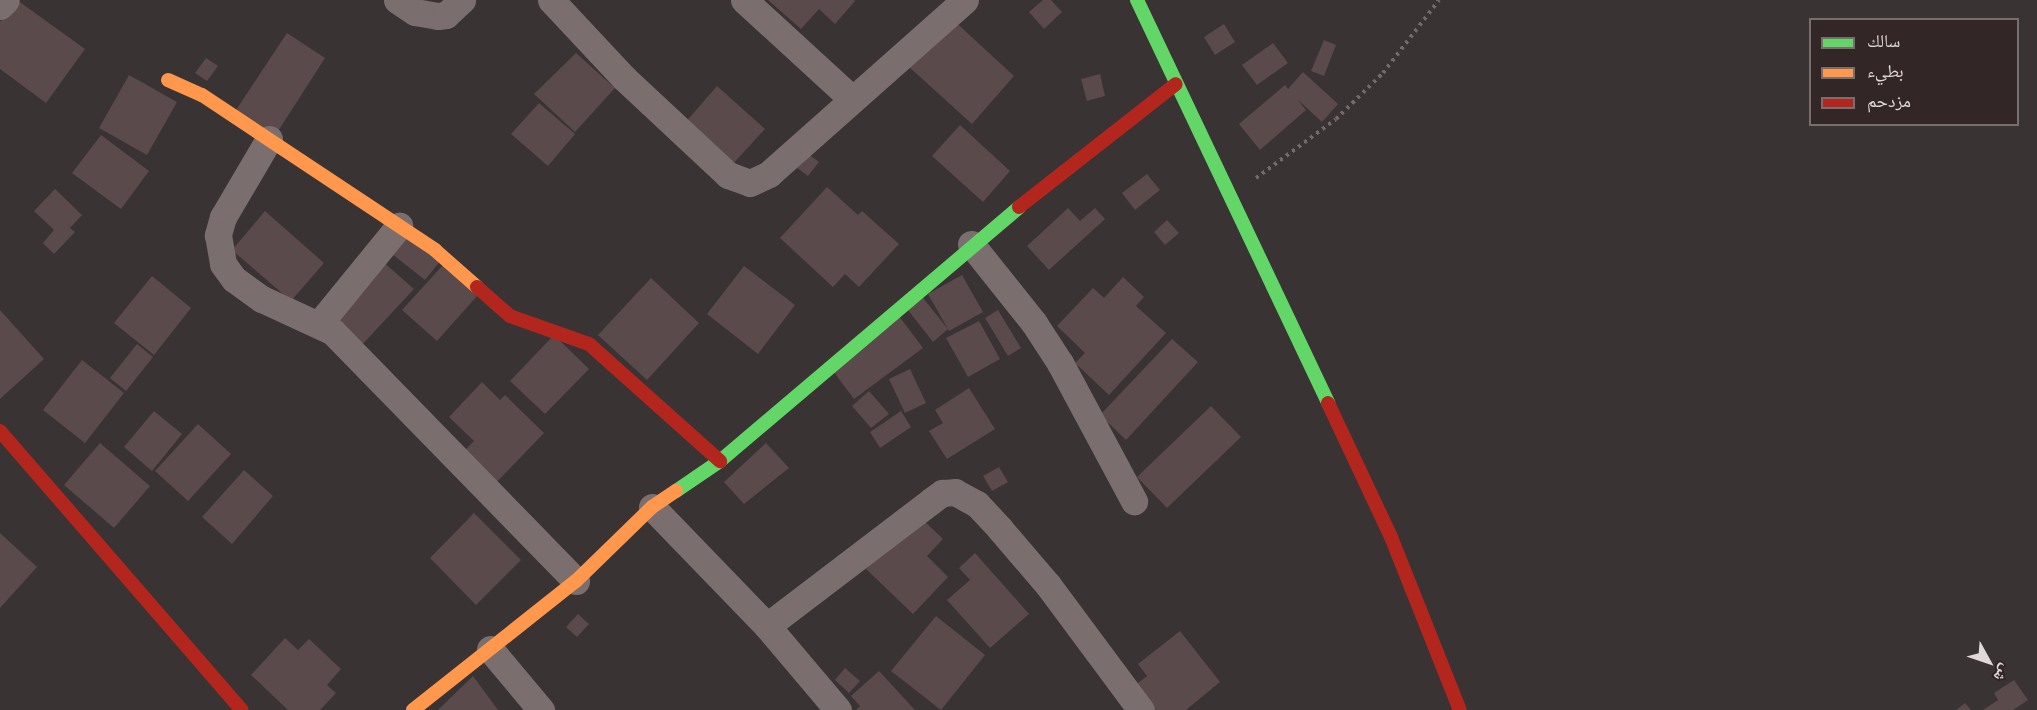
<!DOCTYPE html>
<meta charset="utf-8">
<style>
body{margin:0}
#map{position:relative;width:2037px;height:710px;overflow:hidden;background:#393333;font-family:"Noto Sans","Noto Naskh Arabic",sans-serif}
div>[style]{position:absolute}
.building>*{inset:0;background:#5a4a4b}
.path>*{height:4px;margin-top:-2px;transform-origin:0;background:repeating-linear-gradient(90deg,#746a6b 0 3px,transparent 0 7.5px)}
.street>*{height:27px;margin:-13.5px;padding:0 13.5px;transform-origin:13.5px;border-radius:13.5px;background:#7a6e6f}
.fast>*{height:14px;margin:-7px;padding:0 7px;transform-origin:7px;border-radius:7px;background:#63d668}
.slow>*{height:14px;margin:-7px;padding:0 7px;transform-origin:7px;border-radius:7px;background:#ff974d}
.jam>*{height:14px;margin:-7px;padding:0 7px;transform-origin:7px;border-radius:7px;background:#b3261e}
span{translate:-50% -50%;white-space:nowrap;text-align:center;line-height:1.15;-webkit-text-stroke:6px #322627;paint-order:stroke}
.legend{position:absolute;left:1809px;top:18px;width:210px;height:108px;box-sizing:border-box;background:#322627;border:2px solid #786e6e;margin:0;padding:8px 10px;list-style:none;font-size:18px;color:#e1d9d9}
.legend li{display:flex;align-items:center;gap:12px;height:30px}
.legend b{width:30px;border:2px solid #786e6e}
.north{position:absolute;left:1959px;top:632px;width:60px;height:60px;-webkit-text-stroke:4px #322627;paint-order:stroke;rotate:130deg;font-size:16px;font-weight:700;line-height:24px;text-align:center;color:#e1d9d9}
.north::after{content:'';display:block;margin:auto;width:21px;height:27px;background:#e1d9d9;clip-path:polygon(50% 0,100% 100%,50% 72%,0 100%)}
</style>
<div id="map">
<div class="building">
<div style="clip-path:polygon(17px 0,85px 49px,46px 103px,0 69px,0 22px)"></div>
<div style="clip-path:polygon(768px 0,854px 0,855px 1px,835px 24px,819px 9px,801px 29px)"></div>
<div style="clip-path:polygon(1043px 0,1051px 0,1062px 12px,1044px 29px,1029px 12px)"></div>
<div style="clip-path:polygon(951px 18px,1014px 76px,972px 124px,908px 66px)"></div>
<div style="clip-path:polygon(1224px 24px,1235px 42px,1215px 55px,1204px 37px)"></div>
<div style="clip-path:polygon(287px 33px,325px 58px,273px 139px,234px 113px)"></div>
<div style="clip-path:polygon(1324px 40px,1336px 45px,1324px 76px,1311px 71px)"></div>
<div style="clip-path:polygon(1273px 43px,1288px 63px,1257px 85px,1242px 65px)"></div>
<div style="clip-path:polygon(576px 53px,615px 88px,575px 132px,534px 94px)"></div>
<div style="clip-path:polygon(206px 58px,218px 66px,207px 81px,195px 73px)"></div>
<div style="clip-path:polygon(1303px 72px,1338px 104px,1322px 122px,1297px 99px,1306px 110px,1260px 150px,1239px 124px,1285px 85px,1288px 89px)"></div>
<div style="clip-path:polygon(1100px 74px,1105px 96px,1087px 101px,1081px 79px)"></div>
<div style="clip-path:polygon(129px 75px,177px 102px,147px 155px,99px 128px)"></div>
<div style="clip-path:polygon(717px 86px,765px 129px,731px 166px,684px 124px)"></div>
<div style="clip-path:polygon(539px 103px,575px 134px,548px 166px,511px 134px)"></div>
<div style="clip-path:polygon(960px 125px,1010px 171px,983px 202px,932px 156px)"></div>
<div style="clip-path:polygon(101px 135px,149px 171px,121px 209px,72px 173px)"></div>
<div style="clip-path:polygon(803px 150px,819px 162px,808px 176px,792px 164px)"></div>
<div style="clip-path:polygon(1147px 174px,1160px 190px,1135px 210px,1122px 193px)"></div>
<div style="clip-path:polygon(827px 187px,858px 215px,862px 211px,899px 244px,859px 287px,845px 274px,833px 287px,780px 238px)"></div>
<div style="clip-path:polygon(55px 189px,82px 215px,70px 228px,75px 232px,54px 254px,43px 243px,54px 230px,34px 211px)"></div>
<div style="clip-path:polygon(1068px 208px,1080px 221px,1095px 208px,1105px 219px,1049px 270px,1027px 246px)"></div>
<div style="clip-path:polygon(265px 211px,324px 263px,291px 301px,232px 250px)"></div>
<div style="clip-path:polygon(1167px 220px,1179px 233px,1165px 245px,1154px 232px)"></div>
<div style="clip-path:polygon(408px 235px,441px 260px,425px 280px,392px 254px)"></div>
<div style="clip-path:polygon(380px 259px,414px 289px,360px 347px,327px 317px)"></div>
<div style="clip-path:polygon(443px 265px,478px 295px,437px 341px,402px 310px)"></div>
<div style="clip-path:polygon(744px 266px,795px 305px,758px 354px,707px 314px)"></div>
<div style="clip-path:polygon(962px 275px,983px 312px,949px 331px,928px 294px)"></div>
<div style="clip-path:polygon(152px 276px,191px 308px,154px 355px,114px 323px)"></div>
<div style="clip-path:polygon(1123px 277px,1144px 297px,1136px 306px,1166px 333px,1109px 395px,1075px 363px,1085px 353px,1057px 326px,1093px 288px,1104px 298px)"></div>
<div style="clip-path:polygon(651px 278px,699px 323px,647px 380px,598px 335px)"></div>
<div style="clip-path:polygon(919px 293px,948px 329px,933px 342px,904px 305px)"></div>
<div style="clip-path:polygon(0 310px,44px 359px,0 399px)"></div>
<div style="clip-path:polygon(998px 310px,1021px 348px,1008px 356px,985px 318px)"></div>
<div style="clip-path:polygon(899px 316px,923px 348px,854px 399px,830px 367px)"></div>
<div style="clip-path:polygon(979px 321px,1000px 359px,968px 377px,946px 338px)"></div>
<div style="clip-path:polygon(554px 335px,589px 369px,545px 414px,510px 381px)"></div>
<div style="clip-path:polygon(1172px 339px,1198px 362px,1126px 440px,1100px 415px)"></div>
<div style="clip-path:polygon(137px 344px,153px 357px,126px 391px,110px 378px)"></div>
<div style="clip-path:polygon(82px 360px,124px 393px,85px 443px,43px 410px)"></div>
<div style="clip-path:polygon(910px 369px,926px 403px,905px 413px,889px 379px)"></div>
<div style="clip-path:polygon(482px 382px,500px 400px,505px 395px,544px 433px,492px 487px,459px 456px,474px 441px,449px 417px)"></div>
<div style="clip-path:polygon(969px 388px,995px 429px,947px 459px,929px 431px,943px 423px,935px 410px)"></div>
<div style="clip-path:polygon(869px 391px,889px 414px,871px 428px,852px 406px)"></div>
<div style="clip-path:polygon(1211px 406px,1241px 437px,1167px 508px,1137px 477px)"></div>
<div style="clip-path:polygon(154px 411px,182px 434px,152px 471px,124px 447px)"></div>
<div style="clip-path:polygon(901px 411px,911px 427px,880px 448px,870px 432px)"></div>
<div style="clip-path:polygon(198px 424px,231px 454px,188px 501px,155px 471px)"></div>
<div style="clip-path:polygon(100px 443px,150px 486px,114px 528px,64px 485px)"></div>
<div style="clip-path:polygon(766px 443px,789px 468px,744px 504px,724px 482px)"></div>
<div style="clip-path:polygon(999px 467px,1008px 482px,992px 491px,983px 476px)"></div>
<div style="clip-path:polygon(244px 470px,273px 496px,232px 544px,202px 517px)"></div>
<div style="clip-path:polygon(474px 513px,521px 560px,476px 605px,430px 558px)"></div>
<div style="clip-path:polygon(918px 515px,943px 539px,927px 556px,948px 577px,913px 614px,866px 569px)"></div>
<div style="clip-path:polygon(0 533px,37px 567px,0 608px)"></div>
<div style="clip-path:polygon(975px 553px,1029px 614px,990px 648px,947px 600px,970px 580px,959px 568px)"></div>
<div style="clip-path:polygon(578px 614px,589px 624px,577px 637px,566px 627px)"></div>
<div style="clip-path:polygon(936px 616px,985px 655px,941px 710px,891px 671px)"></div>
<div style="clip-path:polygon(1180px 631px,1220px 682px,1186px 710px,1145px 710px,1129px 690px,1147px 676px,1138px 664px)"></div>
<div style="clip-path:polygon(285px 638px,298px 650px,309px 639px,341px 669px,327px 685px,336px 693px,320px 710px,288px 710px,251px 675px)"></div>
<div style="clip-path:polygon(845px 668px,860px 681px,849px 693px,835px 680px)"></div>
<div style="clip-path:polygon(879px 671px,915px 710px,856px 710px,860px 706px,851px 696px)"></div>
<div style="clip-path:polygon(473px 676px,498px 710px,438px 710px)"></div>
<div style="clip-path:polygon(2014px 680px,2028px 700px,2013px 710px,1983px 710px,1998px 700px,1994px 693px)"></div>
<div style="clip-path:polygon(1965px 703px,1971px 710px,1956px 710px)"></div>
</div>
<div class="path">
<div style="left:1256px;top:178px;width:99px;rotate:-36.4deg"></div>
<div style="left:1336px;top:119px;width:66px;rotate:-44.4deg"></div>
<div style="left:1383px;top:73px;width:92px;rotate:-52.5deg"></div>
</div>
<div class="street">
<div style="left:397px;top:0;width:22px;rotate:34deg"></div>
<div style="left:415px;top:12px;width:23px;rotate:10deg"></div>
<div style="left:438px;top:16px;width:8px;rotate:-7deg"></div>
<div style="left:446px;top:15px;width:22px;rotate:-43deg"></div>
<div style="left:551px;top:0;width:107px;rotate:46.9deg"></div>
<div style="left:624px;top:78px;width:142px;rotate:43deg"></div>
<div style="left:728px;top:175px;width:23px;rotate:20deg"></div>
<div style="left:750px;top:183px;width:21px;rotate:-25deg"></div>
<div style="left:769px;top:174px;width:262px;rotate:-41.6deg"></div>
<div style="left:744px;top:0;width:145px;rotate:42.5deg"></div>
<div style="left:0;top:6px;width:8px;rotate:-45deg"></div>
<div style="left:269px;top:139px;width:91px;rotate:120.5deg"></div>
<div style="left:223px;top:217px;width:19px;rotate:106deg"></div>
<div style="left:218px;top:235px;width:29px;rotate:80deg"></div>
<div style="left:223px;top:264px;width:19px;rotate:54deg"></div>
<div style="left:234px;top:279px;width:34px;rotate:36deg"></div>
<div style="left:262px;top:299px;width:78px;rotate:24.9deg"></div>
<div style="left:333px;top:332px;width:348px;rotate:45.7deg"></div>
<div style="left:971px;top:244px;width:101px;rotate:51.4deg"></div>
<div style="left:1034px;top:323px;width:48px;rotate:57deg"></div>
<div style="left:1060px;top:363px;width:157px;rotate:61.8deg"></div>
<div style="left:319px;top:324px;width:127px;rotate:-50.8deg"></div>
<div style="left:652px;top:507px;width:165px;rotate:46deg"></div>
<div style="left:767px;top:626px;width:110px;rotate:49.8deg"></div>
<div style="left:767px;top:626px;width:206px;rotate:-37.3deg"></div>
<div style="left:931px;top:501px;width:14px;rotate:-36deg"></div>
<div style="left:942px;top:493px;width:13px;rotate:-4deg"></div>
<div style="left:955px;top:492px;width:25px;rotate:29deg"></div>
<div style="left:977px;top:504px;width:34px;rotate:47deg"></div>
<div style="left:1000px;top:529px;width:74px;rotate:49.4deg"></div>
<div style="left:1048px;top:585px;width:156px;rotate:53.4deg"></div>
<div style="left:490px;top:649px;width:80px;rotate:50.1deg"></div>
</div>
<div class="fast">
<div style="left:1137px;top:0;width:446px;rotate:64.6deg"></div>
<div style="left:676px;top:491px;width:53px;rotate:-34.3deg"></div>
<div style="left:720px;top:461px;width:392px;rotate:-40.3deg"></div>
</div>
<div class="slow">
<div style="left:168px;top:80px;width:37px;rotate:24deg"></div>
<div style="left:202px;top:95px;width:280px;rotate:33.6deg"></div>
<div style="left:435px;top:250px;width:56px;rotate:41.4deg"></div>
<div style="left:413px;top:710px;width:208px;rotate:-38.4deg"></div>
<div style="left:576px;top:581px;width:106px;rotate:-44.2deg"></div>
<div style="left:652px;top:507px;width:29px;rotate:-34deg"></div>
</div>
<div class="jam">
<div style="left:1019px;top:207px;width:199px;rotate:-38.1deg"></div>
<div style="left:477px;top:287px;width:44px;rotate:41.3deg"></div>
<div style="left:510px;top:316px;width:84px;rotate:19.5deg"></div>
<div style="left:589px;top:344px;width:176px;rotate:41.8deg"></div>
<div style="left:1328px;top:403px;width:148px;rotate:64.8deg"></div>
<div style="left:1391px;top:537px;width:186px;rotate:68.3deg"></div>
<div style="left:0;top:431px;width:369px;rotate:49.1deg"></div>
</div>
<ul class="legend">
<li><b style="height:8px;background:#63d668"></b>سالك</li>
<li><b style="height:8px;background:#ff974d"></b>بطيء</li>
<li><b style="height:8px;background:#b3261e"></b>مزدحم</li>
</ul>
<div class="north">ش</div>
</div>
